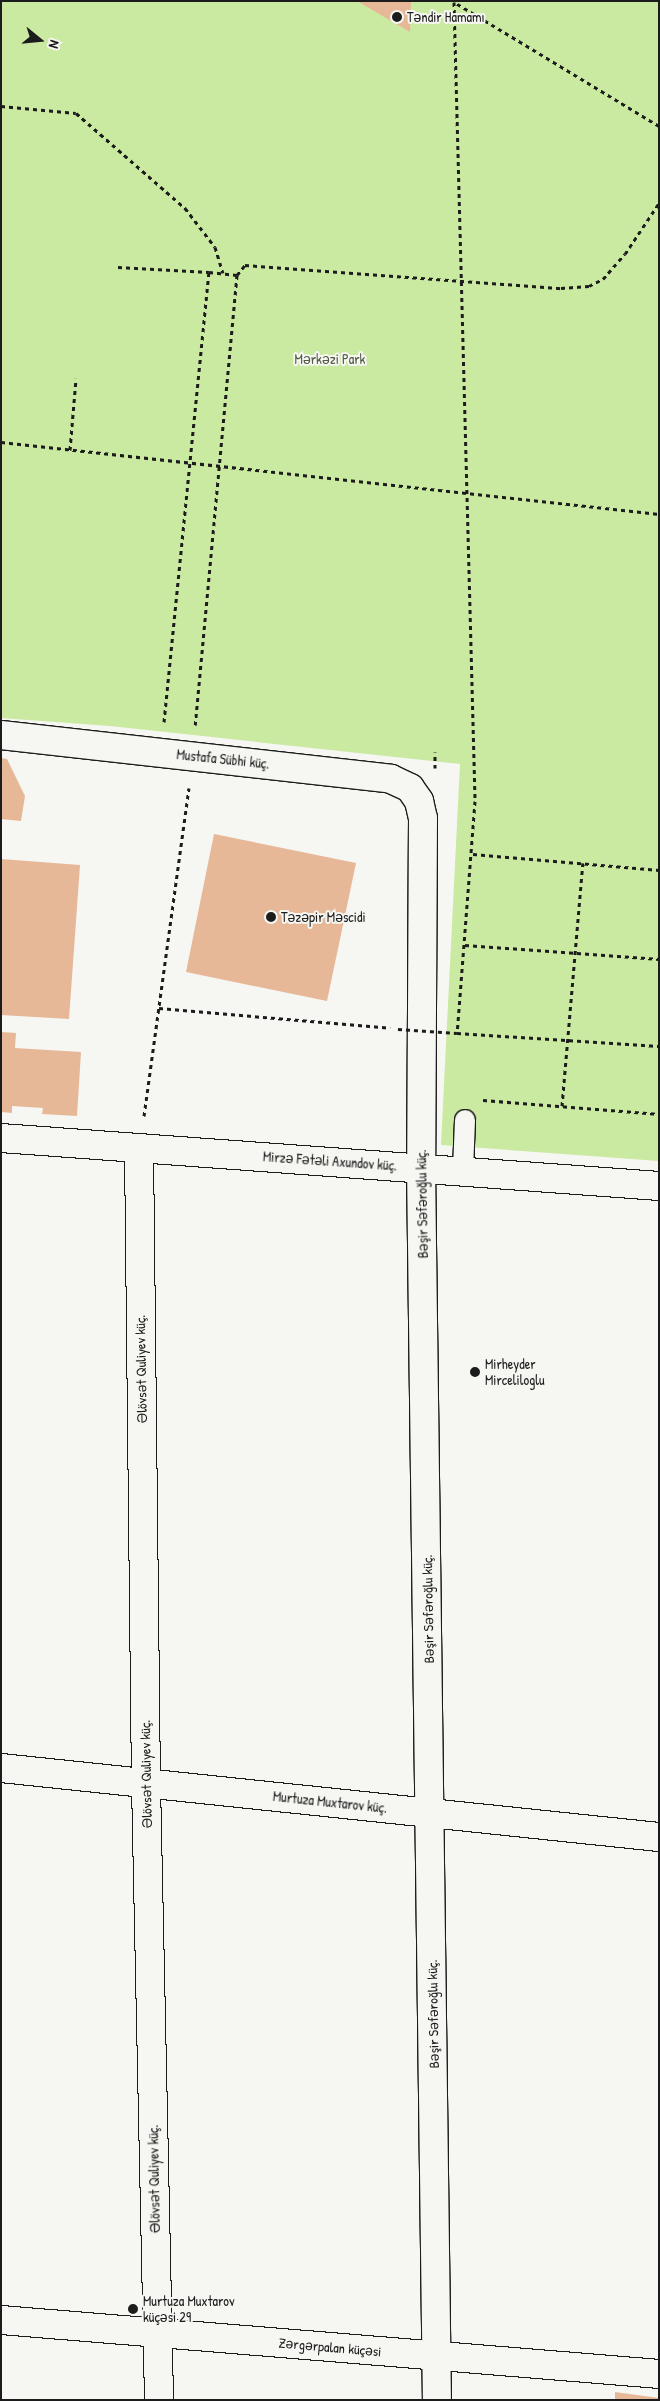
<!DOCTYPE html>
<meta charset="utf-8">
<style>
body{margin:0}
#map{position:relative;width:660px;height:2401px;overflow:hidden;background:#f6f6f2;font-family:"Patrick Hand",sans-serif}
div>[style]{position:absolute}
.green>*{inset:0;background:#cae9a1}
.building>*{inset:0;background:#e7b898}
.path>*{height:3px;margin-top:-1.5px;transform-origin:0;background:repeating-linear-gradient(90deg,#1c1c1c 0 4px,transparent 0 8px)}
.roads{filter:drop-shadow(1px 0 #1c1c1c) drop-shadow(-1px 0 #1c1c1c) drop-shadow(0 1px #1c1c1c) drop-shadow(0 -1px #1c1c1c)}
.lane>*{height:20px;margin:-10px;padding:0 10px;transform-origin:10px;border-radius:10px;background:#f6f6f2}
.street>*{height:28px;margin:-14px;padding:0 14px;transform-origin:14px;border-radius:14px;background:#f6f6f2}
.path-bridge>*{height:3px;margin-top:-1.5px;transform-origin:0;background:repeating-linear-gradient(90deg,#1c1c1c 0 4px,transparent 0 8px)}
.dots>*{width:14px;height:14px;translate:-50% -50%;box-sizing:border-box;border:2px solid #f6f6f2;border-radius:50%}
span{translate:-50% -50%;white-space:nowrap;text-align:center;line-height:1.15;-webkit-text-stroke:4px #f6f6f2;paint-order:stroke}
.poi-label{font-size:14px;color:#1c1c1c}
.left{translate:0 -50%;text-align:left}
.park-label{font-size:14px;color:#505a44}
.street-label{font-size:14px;color:#1c1c1c}
.frame{position:absolute;inset:0;border:2px solid #1c1c1c;pointer-events:none}
.north{position:absolute;left:15px;top:15px;width:50px;height:50px;-webkit-text-stroke:4px #f6f6f2;paint-order:stroke;rotate:107deg;font-size:14px;font-weight:700;line-height:20px;text-align:center;color:#1c1c1c}
.north::after{content:'';display:block;margin:auto;width:18px;height:22px;background:#1c1c1c;clip-path:polygon(50% 0,100% 100%,50% 72%,0 100%)}
</style>
<div id="map">
<div class="green">
<div style="clip-path:polygon(1px 1px,659px 1px,659px 1161px,441px 1145px,460px 764px,110px 726px,1px 718px)"></div>
</div>
<div class="building">
<div style="clip-path:polygon(357px 1px,411px 1px,410px 32px)"></div>
<div style="clip-path:polygon(1px 758px,7px 759px,25px 796px,21px 821px,1px 819px)"></div>
<div style="clip-path:polygon(214px 834px,356px 863px,327px 1001px,186px 972px)"></div>
<div style="clip-path:polygon(1px 859px,80px 865px,69px 1019px,1px 1015px)"></div>
<div style="clip-path:polygon(1px 1032px,16px 1033px,15px 1048px,81px 1052px,77px 1116px,42px 1114px,43px 1108px,12px 1106px,12px 1113px,1px 1112px)"></div>
<div style="clip-path:polygon(615px 2392px,659px 2398px,659px 2400px,615px 2400px)"></div>
</div>
<div class="path">
<div style="left:1px;top:106px;width:75px;rotate:5.3deg"></div>
<div style="left:76px;top:113px;width:145px;rotate:41.1deg"></div>
<div style="left:185px;top:208px;width:49px;rotate:52.4deg"></div>
<div style="left:215px;top:247px;width:27px;rotate:73deg"></div>
<div style="left:659px;top:126px;width:240px;rotate:-148.8deg"></div>
<div style="left:454px;top:2px;width:799px;rotate:88.49deg"></div>
<div style="left:475px;top:801px;width:233px;rotate:94.4deg"></div>
<div style="left:457px;top:1033px;width:202px;rotate:3.7deg"></div>
<div style="left:118px;top:267px;width:91px;rotate:3.1deg"></div>
<div style="left:237px;top:275px;width:13px;rotate:-51deg"></div>
<div style="left:245px;top:265px;width:317px;rotate:4.2deg"></div>
<div style="left:561px;top:288px;width:28px;rotate:-4deg"></div>
<div style="left:589px;top:286px;width:16px;rotate:-27deg"></div>
<div style="left:603px;top:279px;width:33px;rotate:-49deg"></div>
<div style="left:625px;top:254px;width:61px;rotate:-56.3deg"></div>
<div style="left:1px;top:442px;width:662px;rotate:6.24deg"></div>
<div style="left:70px;top:450px;width:72px;rotate:-85.2deg"></div>
<div style="left:164px;top:722px;width:452px;rotate:-84.3deg"></div>
<div style="left:209px;top:272px;width:28px;rotate:6deg"></div>
<div style="left:237px;top:275px;width:452px;rotate:95.3deg"></div>
<div style="left:435px;top:768px;width:16px;rotate:-90deg"></div>
<div style="left:473px;top:854px;width:187px;rotate:4.9deg"></div>
<div style="left:465px;top:945px;width:195px;rotate:4.1deg"></div>
<div style="left:159px;top:1008px;width:232px;rotate:4.9deg"></div>
<div style="left:483px;top:1100px;width:177px;rotate:4.5deg"></div>
<div style="left:562px;top:1106px;width:244px;rotate:-85.1deg"></div>
<div style="left:144px;top:1116px;width:331px;rotate:-82.2deg"></div>
</div>
<div class="roads">
<div class="lane">
<div style="left:463px;top:1170px;width:50px;rotate:-87.7deg"></div>
</div>
<div class="street">
<div style="left:1px;top:735px;width:392px;rotate:6.4deg"></div>
<div style="left:391px;top:779px;width:21px;rotate:25deg"></div>
<div style="left:410px;top:788px;width:16px;rotate:55deg"></div>
<div style="left:419px;top:801px;width:17px;rotate:77deg"></div>
<div style="left:423px;top:818px;width:348px;rotate:90.3deg"></div>
<div style="left:421px;top:1166px;width:1234px;rotate:89.26deg"></div>
<div style="left:1px;top:1138px;width:660px;rotate:4.17deg"></div>
<div style="left:139px;top:1149px;width:635px;rotate:89.37deg"></div>
<div style="left:146px;top:1784px;width:616px;rotate:88.79deg"></div>
<div style="left:1px;top:1768px;width:662px;rotate:5.99deg"></div>
<div style="left:1px;top:2320px;width:660px;rotate:4.69deg"></div>
</div>
</div>
<div class="path-bridge">
<div style="left:398px;top:1029px;width:59px;rotate:3.9deg"></div>
</div>
<div class="dots">
<div style="left:397px;top:17px;background:#1c1c1c"></div>
<div style="left:271px;top:917px;background:#1c1c1c"></div>
<div style="left:475px;top:1372px;background:#1c1c1c"></div>
<div style="left:133px;top:2309px;background:#1c1c1c"></div>
</div>
<div class="poi-label">
<span class="left" style="left:407px;top:17px">Təndir Hamamı</span>
<span class="left" style="left:281px;top:917px">Təzəpir Məscidi</span>
<span class="left" style="left:485px;top:1372px">Mirheyder<br>Mirceliloglu</span>
<span class="left" style="left:143px;top:2309px">Murtuza Muxtarov<br>küçəsi 29</span>
</div>
<div class="park-label">
<span style="left:330px;top:359px">Mərkəzi Park</span>
</div>
<div class="street-label">
<span style="left:223px;top:759px;rotate:6deg">Mustafa Sübhi küç.</span>
<span style="left:330px;top:1161px;rotate:4deg">Mirzə Fətəli Axundov küç.</span>
<span style="left:422px;top:1204px;rotate:-91deg">Bəşir Səfəroğlu küç.</span>
<span style="left:141px;top:1369px;rotate:-91deg">Əlövsət Quliyev küç.</span>
<span style="left:428px;top:1609px;rotate:-91deg">Bəşir Səfəroğlu küç.</span>
<span style="left:146px;top:1774px;rotate:-91deg">Əlövsət Quliyev küç.</span>
<span style="left:330px;top:1802px;rotate:6deg">Murtuza Muxtarov küç.</span>
<span style="left:433px;top:2014px;rotate:-91deg">Bəşir Səfəroğlu küç.</span>
<span style="left:154px;top:2179px;rotate:-91deg">Əlövsət Quliyev küç.</span>
<span style="left:330px;top:2347px;rotate:5deg">Zərgərpalan küçəsi</span>
</div>
<div class="frame"></div>
<div class="north">N</div>
</div>
